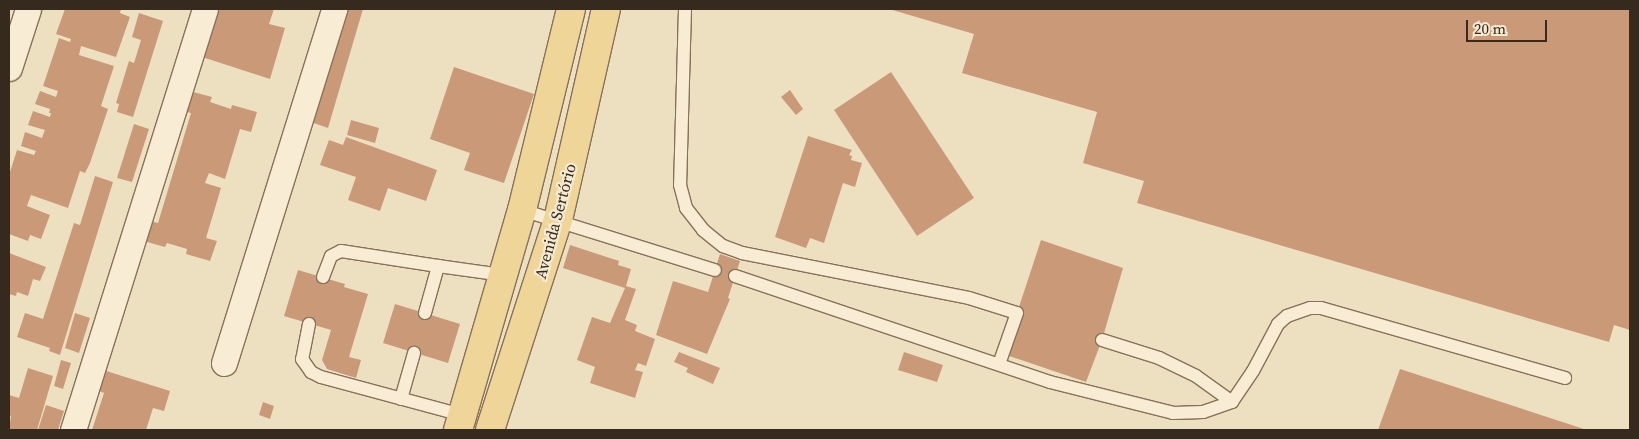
<!DOCTYPE html>
<meta charset="utf-8">
<style>
body{margin:0}
#map{position:relative;width:1639px;height:439px;overflow:hidden;background:#ede0c1;font-family:"Source Serif 4",serif}
div>[style]{position:absolute}
.building>*{inset:0;background:#ca9a78}
.roads{filter:drop-shadow(1px 0 #867159) drop-shadow(-1px 0 #867159) drop-shadow(0 1px #867159) drop-shadow(0 -1px #867159)}
.service>*{height:12px;margin:-6px;padding:0 6px;transform-origin:6px;border-radius:6px;background:#f8edd4}
.minor>*{height:25px;margin:-12.5px;padding:0 12.5px;transform-origin:12.5px;border-radius:12.5px;background:#f8edd4}
.primary>*{height:28px;margin:-14px;padding:0 14px;transform-origin:14px;border-radius:14px;background:#f0d599}
span{translate:-50% -50%;white-space:nowrap;text-align:center;line-height:1.15;-webkit-text-stroke:4.5px #f4ead1;paint-order:stroke}
.street-label{font-size:16px;color:#36291d}
.frame{position:absolute;inset:0;border:10px solid #36291d;pointer-events:none}
.scale{position:absolute;left:1466px;top:20px;width:81px;height:22px;box-sizing:border-box;border:2px solid #36291d;border-top:0;padding-left:6px;font-size:15px;line-height:18px;white-space:nowrap;color:#36291d;-webkit-text-stroke:4px #f4ead1;paint-order:stroke}
</style>
<div id="map">
<div class="building">
<div style="clip-path:polygon(65px 9px,121px 9px,120px 13px,130px 17px,116px 57px,81px 46px,79px 55px,114px 66px,101px 106px,108px 109px,90px 163px,85px 173px,80px 171px,68px 208px,31px 195px,27px 206px,50px 215px,41px 239px,30px 235px,28px 241px,9px 234px,9px 175px,17px 150px,34px 155px,36px 151px,21px 146px,25px 132px,42px 138px,43px 135px,45px 130px,28px 125px,33px 111px,50px 117px,51px 113px,49px 113px,50px 109px,35px 104px,40px 91px,56px 97px,58px 91px,43px 86px,59px 38px,70px 42px,71px 39px,56px 34px)"></div>
<div style="clip-path:polygon(210px 9px,274px 9px,269px 24px,285px 28px,270px 79px,196px 55px)"></div>
<div style="clip-path:polygon(343px 9px,363px 9px,328px 128px,308px 121px)"></div>
<div style="clip-path:polygon(889px 9px,1630px 9px,1630px 330px,1614px 325px,1609px 342px,1137px 203px,1144px 181px,1083px 163px,1097px 112px,962px 73px,974px 34px)"></div>
<div style="clip-path:polygon(139px 13px,163px 21px,133px 117px,117px 112px,119px 104px,116px 103px,129px 61px,134px 63px,141px 40px,132px 37px)"></div>
<div style="clip-path:polygon(454px 67px,534px 94px,504px 183px,464px 170px,470px 153px,430px 139px)"></div>
<div style="clip-path:polygon(891px 72px,974px 198px,917px 236px,834px 110px)"></div>
<div style="clip-path:polygon(186px 90px,212px 97px,210px 102px,231px 109px,232px 105px,257px 112px,251px 132px,240px 129px,225px 179px,209px 173px,205px 183px,221px 188px,206px 238px,217px 241px,210px 261px,186px 254px,187px 249px,167px 243px,165px 247px,140px 240px,146px 220px,158px 223px,191px 113px,180px 110px)"></div>
<div style="clip-path:polygon(790px 90px,803px 109px,796px 115px,781px 97px)"></div>
<div style="clip-path:polygon(351px 120px,379px 128px,375px 143px,347px 135px)"></div>
<div style="clip-path:polygon(134px 124px,149px 129px,132px 182px,117px 178px)"></div>
<div style="clip-path:polygon(808px 136px,852px 150px,849px 155px,852px 156px,851px 160px,862px 163px,855px 187px,843px 183px,824px 243px,810px 238px,806px 248px,775px 237px)"></div>
<div style="clip-path:polygon(346px 137px,437px 170px,426px 201px,388px 188px,380px 211px,348px 200px,356px 177px,320px 165px,329px 140px,343px 145px)"></div>
<div style="clip-path:polygon(95px 176px,113px 182px,60px 355px,49px 351px,50px 348px,17px 337px,25px 313px,43px 319px,74px 223px,80px 225px)"></div>
<div style="clip-path:polygon(1041px 240px,1123px 268px,1102px 340px,1086px 382px,1009px 356px,1017px 313px)"></div>
<div style="clip-path:polygon(570px 245px,619px 261px,618px 265px,631px 269px,626px 286px,636px 289px,625px 320px,637px 325px,635px 331px,655px 339px,646px 366px,638px 363px,635px 370px,643px 372px,635px 398px,590px 383px,595px 367px,577px 360px,592px 317px,610px 323px,625px 288px,563px 268px)"></div>
<div style="clip-path:polygon(9px 253px,46px 267px,40px 281px,33px 279px,28px 296px,17px 292px,16px 296px,9px 294px)"></div>
<div style="clip-path:polygon(720px 254px,740px 261px,728px 298px,730px 299px,707px 354px,656px 335px,673px 281px,708px 292px)"></div>
<div style="clip-path:polygon(298px 270px,345px 284px,344px 287px,368px 294px,349px 357px,361px 360px,356px 378px,327px 369px,322px 360px,331px 330px,284px 316px)"></div>
<div style="clip-path:polygon(395px 304px,460px 324px,448px 363px,383px 343px)"></div>
<div style="clip-path:polygon(75px 313px,90px 318px,79px 353px,65px 348px)"></div>
<div style="clip-path:polygon(679px 352px,720px 368px,713px 384px,686px 372px,688px 368px,674px 362px)"></div>
<div style="clip-path:polygon(904px 352px,943px 365px,937px 382px,898px 370px)"></div>
<div style="clip-path:polygon(61px 360px,71px 363px,63px 389px,54px 386px)"></div>
<div style="clip-path:polygon(28px 368px,53px 376px,37px 430px,9px 430px,11px 416px,9px 415px,9px 395px,19px 398px)"></div>
<div style="clip-path:polygon(100px 369px,170px 391px,164px 411px,153px 408px,146px 430px,92px 430px,104px 393px,94px 389px)"></div>
<div style="clip-path:polygon(1400px 369px,1587px 430px,1378px 430px)"></div>
<div style="clip-path:polygon(263px 402px,274px 406px,270px 419px,259px 415px)"></div>
<div style="clip-path:polygon(46px 405px,64px 411px,58px 430px,38px 430px)"></div>
</div>
<div class="roads">
<div class="service">
<div style="left:685px;top:9px;width:176px;rotate:91.6deg"></div>
<div style="left:680px;top:185px;width:24px;rotate:75deg"></div>
<div style="left:686px;top:208px;width:28px;rotate:52deg"></div>
<div style="left:703px;top:230px;width:26px;rotate:39deg"></div>
<div style="left:723px;top:246px;width:20px;rotate:20deg"></div>
<div style="left:742px;top:253px;width:231px;rotate:11.2deg"></div>
<div style="left:969px;top:298px;width:50px;rotate:17.4deg"></div>
<div style="left:1017px;top:313px;width:54px;rotate:109.4deg"></div>
<div style="left:522px;top:210px;width:202px;rotate:17.3deg"></div>
<div style="left:735px;top:276px;width:332px;rotate:18.6deg"></div>
<div style="left:1050px;top:382px;width:127px;rotate:14.1deg"></div>
<div style="left:1173px;top:413px;width:30px;rotate:-2deg"></div>
<div style="left:1203px;top:412px;width:31px;rotate:-19deg"></div>
<div style="left:1232px;top:402px;width:37px;rotate:-56deg"></div>
<div style="left:1253px;top:371px;width:53px;rotate:-62deg"></div>
<div style="left:1278px;top:324px;width:12px;rotate:-42deg"></div>
<div style="left:1287px;top:316px;width:24px;rotate:-19deg"></div>
<div style="left:1310px;top:308px;width:11px"></div>
<div style="left:1321px;top:308px;width:254px;rotate:16deg"></div>
<div style="left:323px;top:277px;width:22px;rotate:-69deg"></div>
<div style="left:331px;top:256px;width:11px;rotate:-27deg"></div>
<div style="left:341px;top:251px;width:98px;rotate:8.8deg"></div>
<div style="left:425px;top:313px;width:49px;rotate:-74.5deg"></div>
<div style="left:438px;top:266px;width:66px;rotate:7.9deg"></div>
<div style="left:309px;top:324px;width:36px;rotate:101deg"></div>
<div style="left:302px;top:359px;width:16px;rotate:55deg"></div>
<div style="left:311px;top:372px;width:11px;rotate:27deg"></div>
<div style="left:321px;top:377px;width:146px;rotate:15.1deg"></div>
<div style="left:1102px;top:340px;width:60px;rotate:17.5deg"></div>
<div style="left:1159px;top:358px;width:41px;rotate:25.9deg"></div>
<div style="left:1196px;top:376px;width:44px;rotate:35.8deg"></div>
<div style="left:401px;top:399px;width:48px;rotate:-74.2deg"></div>
</div>
<div class="minor">
<div style="left:9px;top:68px;width:62px;rotate:-72.1deg"></div>
<div style="left:224px;top:363px;width:371px;rotate:-72.7deg"></div>
<div style="left:73px;top:430px;width:441px;rotate:-72.6deg"></div>
</div>
<div class="primary">
<div style="left:458px;top:430px;width:229px;rotate:-73.8deg"></div>
<div style="left:522px;top:210px;width:207px;rotate:-76.3deg"></div>
<div style="left:490px;top:430px;width:221px;rotate:-72.1deg"></div>
<div style="left:558px;top:220px;width:216px;rotate:-77.2deg"></div>
</div>
</div>
<div class="street-label">
<span style="left:555px;top:221px;rotate:-75deg">Avenida Sertório</span>
</div>
<div class="frame"></div>
<div class="scale">20 m</div>
</div>
